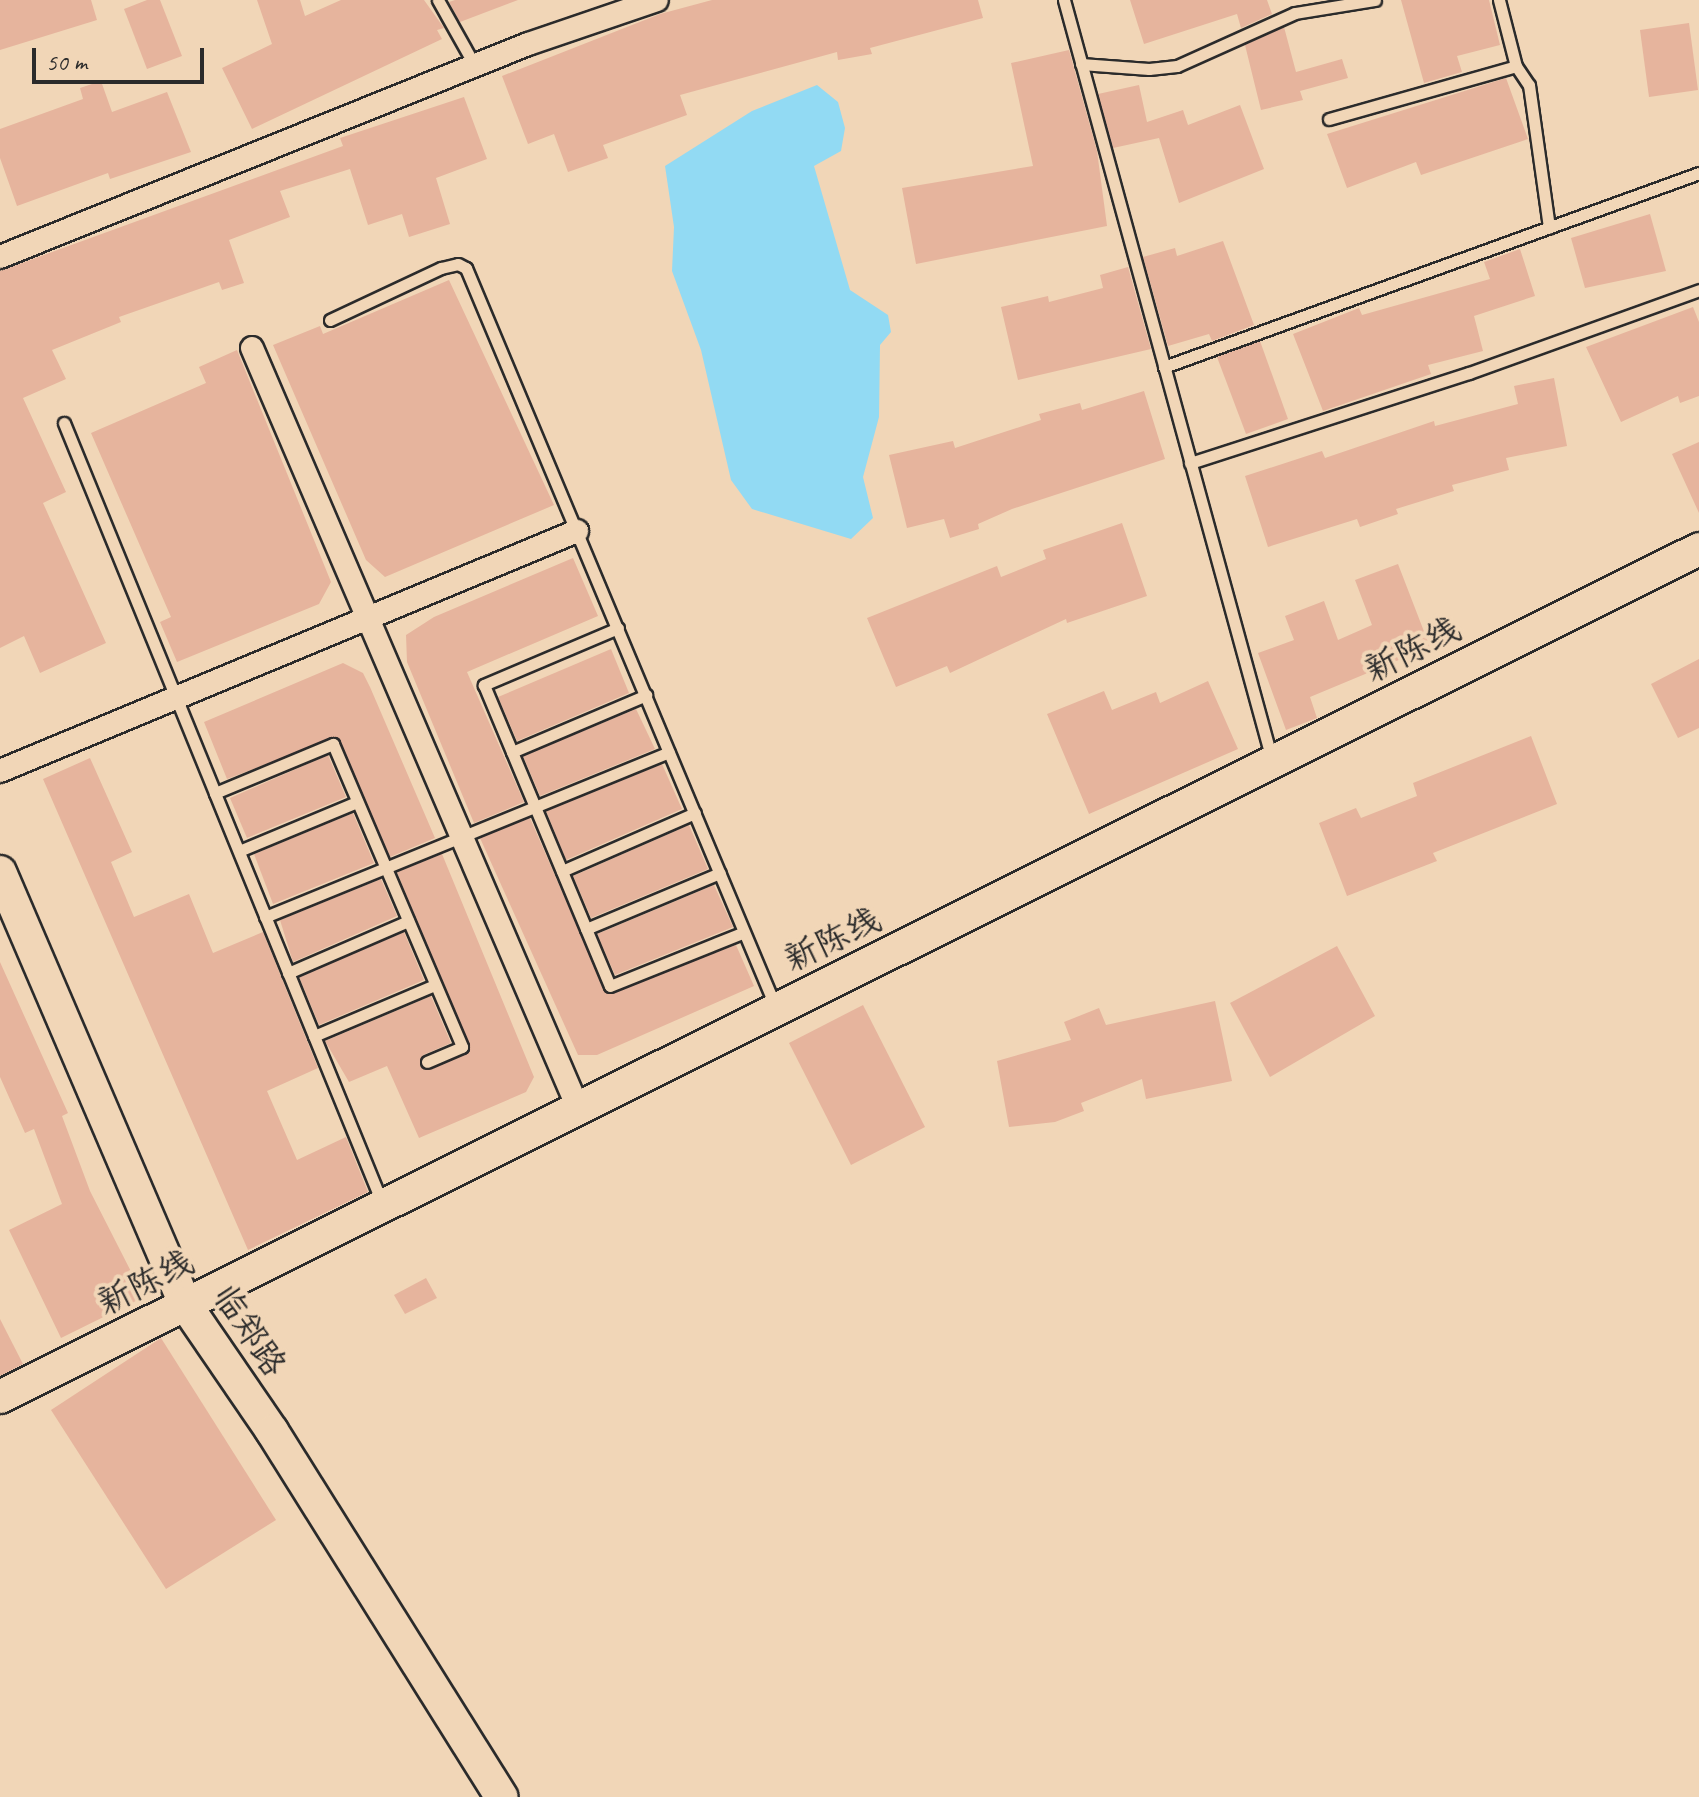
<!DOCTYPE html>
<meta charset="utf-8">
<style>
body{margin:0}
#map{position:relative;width:1699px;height:1797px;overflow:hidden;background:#f1d6b7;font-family:Caveat,"LXGW WenKai TC",sans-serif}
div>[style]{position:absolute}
.water>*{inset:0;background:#92daf3}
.building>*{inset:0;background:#e6b49d}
.roads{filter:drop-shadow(2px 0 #2b2b2b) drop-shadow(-2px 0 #2b2b2b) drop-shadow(0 2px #2b2b2b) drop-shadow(0 -2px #2b2b2b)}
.lane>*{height:11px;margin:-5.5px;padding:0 5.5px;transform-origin:5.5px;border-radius:5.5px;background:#f1d6b7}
.street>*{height:22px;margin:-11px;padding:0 11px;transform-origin:11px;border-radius:11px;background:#f1d6b7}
.secondary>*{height:32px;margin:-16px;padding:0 16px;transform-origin:16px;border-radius:16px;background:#f1d6b7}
span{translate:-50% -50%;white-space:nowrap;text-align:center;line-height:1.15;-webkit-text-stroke:8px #f1d6b7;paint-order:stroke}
.street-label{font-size:34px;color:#2b2b2b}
.scale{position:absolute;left:32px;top:48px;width:172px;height:36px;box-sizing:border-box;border:4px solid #2b2b2b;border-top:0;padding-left:10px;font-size:24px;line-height:28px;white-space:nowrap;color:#2b2b2b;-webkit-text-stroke:6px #f1d6b7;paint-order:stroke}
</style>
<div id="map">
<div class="water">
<div style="clip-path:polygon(817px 85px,838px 102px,845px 128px,841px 151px,814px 166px,850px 290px,888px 315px,891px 332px,880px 345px,879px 417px,863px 477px,873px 518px,851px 539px,752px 509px,731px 480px,701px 350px,672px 271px,674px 227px,665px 166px,752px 111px)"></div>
</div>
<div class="building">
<div style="clip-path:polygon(0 0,91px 0,97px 20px,0 50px)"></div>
<div style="clip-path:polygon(147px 0,160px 0,182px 56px,147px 69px,124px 9px)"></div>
<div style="clip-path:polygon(257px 0,300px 0,305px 16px,341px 0,424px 0,444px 28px,437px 30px,442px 39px,252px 129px,222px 68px,272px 44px)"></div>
<div style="clip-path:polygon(518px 0,460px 22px,449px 2px,455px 0)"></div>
<div style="clip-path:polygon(712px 0,978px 0,983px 18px,870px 48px,872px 54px,838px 60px,837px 52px,680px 95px,687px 115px,603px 145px,608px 158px,568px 172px,554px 134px,528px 144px,502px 76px,660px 14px)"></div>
<div style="clip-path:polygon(1130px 0,1267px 0,1272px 14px,1241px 28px,1237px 14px,1144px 44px)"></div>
<div style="clip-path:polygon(1401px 0,1489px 0,1500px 45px,1457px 56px,1462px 72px,1424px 83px)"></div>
<div style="clip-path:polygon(1689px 23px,1698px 90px,1649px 97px,1640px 30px)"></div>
<div style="clip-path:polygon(1284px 27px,1296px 72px,1342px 59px,1348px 78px,1300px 91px,1303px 100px,1261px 110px,1245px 45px)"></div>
<div style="clip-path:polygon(1069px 50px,1097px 151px,1107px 226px,916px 264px,902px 188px,1033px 166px,1011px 63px)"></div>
<div style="clip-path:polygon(1506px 78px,1528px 139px,1421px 175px,1416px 162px,1347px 188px,1327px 134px)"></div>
<div style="clip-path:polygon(101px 81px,112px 112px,167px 92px,191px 152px,110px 179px,108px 173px,17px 206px,0 158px,0 129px,83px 99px,80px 88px)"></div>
<div style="clip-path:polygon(1139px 85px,1147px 122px,1183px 110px,1188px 125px,1240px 105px,1264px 169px,1179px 203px,1159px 138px,1113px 148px,1098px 94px)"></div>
<div style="clip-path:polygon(464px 97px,487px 159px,436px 178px,450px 224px,409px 237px,402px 214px,368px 225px,350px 169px,280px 191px,290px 217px,229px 240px,244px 283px,222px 290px,219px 282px,119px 317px,121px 322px,52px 350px,66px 379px,23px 398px,66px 492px,43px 503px,106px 643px,40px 673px,24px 636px,0 648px,0 271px,343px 146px,340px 138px)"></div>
<div style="clip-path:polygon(1650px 214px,1666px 271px,1585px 288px,1571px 238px)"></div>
<div style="clip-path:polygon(1223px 241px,1254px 325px,1212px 341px,1209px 334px,1168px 346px,1143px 257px,1175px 248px,1177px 256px)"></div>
<div style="clip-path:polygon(1520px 249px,1535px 296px,1474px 316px,1483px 351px,1428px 365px,1431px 374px,1323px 411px,1293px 334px,1359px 308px,1362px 315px,1490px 279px,1484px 262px)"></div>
<div style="clip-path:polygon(1128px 267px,1151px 349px,1018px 380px,1001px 307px,1048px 296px,1049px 302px,1103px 288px,1100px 275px)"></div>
<div style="clip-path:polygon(449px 280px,554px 505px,385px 577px,366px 560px,273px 345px,320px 326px,323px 334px)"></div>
<div style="clip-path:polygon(1693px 307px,1699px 322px,1699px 396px,1680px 403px,1678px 396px,1621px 422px,1586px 347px)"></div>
<div style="clip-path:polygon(1260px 341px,1288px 419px,1246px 434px,1217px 357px)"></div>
<div style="clip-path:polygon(237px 350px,331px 582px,319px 604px,177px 662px,160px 622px,171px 617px,91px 433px,206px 383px,199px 367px)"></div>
<div style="clip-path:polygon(1554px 378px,1567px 446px,1506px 458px,1509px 470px,1452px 485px,1454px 491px,1396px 509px,1398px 514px,1360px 527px,1357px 519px,1268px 547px,1245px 476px,1322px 451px,1325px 458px,1434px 421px,1435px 426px,1518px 404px,1514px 386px)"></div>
<div style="clip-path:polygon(1144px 391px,1165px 459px,1012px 509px,978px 524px,979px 529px,950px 538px,944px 519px,907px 528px,889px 455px,953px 441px,955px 448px,1041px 420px,1039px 414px,1080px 403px,1082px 410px)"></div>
<div style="clip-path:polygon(1699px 442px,1699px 513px,1672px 454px)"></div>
<div style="clip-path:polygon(1122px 523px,1147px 596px,1067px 623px,1066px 619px,950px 673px,947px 666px,896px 687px,867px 618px,997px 566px,1001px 577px,1046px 559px,1043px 550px)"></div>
<div style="clip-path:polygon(573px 558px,598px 616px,467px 672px,524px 802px,474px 823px,407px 662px,406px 635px,434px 617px)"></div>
<div style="clip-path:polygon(1398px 564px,1430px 647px,1310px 697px,1317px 718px,1286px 730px,1258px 653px,1294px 640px,1285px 616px,1324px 601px,1338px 640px,1372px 625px,1355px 580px)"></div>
<div style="clip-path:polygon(611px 649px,629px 693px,517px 741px,498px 697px)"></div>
<div style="clip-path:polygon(1699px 659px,1699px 728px,1678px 738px,1651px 684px)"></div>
<div style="clip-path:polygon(343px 663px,363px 673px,370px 687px,435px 838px,390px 857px,337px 737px,227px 779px,204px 722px)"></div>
<div style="clip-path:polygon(1208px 681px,1238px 749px,1089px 814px,1047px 714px,1104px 691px,1112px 710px,1156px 692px,1160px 703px)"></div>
<div style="clip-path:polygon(636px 709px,655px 749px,540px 796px,523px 756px)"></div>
<div style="clip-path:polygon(1531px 736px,1557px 804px,1433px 853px,1437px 861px,1347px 896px,1319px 823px,1356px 808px,1361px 818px,1417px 796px,1413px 783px)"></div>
<div style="clip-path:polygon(328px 755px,346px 797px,247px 838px,230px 798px)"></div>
<div style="clip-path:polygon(90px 758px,132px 852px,111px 862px,134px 917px,189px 894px,213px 953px,263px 932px,318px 1068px,267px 1091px,297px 1160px,346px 1137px,368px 1192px,248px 1250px,43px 779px)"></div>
<div style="clip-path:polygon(662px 764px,682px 809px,566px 860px,546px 811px)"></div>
<div style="clip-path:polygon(353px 813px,374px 863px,273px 904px,254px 854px)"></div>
<div style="clip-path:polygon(530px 818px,606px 993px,736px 945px,754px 986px,597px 1055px,578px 1055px,480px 838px)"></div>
<div style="clip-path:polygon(689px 825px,708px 869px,591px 918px,573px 876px)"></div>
<div style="clip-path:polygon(442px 854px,534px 1077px,526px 1092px,419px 1138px,387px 1066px,349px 1082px,325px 1041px,431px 996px,451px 1043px,423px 1055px,420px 1066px,430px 1070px,469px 1051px,397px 872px)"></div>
<div style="clip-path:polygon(381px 879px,397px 916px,293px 962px,280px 920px)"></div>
<div style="clip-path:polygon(714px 885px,733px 927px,615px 975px,597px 934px)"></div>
<div style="clip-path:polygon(404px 932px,424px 980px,319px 1025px,299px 977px)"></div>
<div style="clip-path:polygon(1337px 946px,1375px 1016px,1270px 1077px,1230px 1003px)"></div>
<div style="clip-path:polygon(0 962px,68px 1113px,62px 1116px,90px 1191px,144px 1297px,61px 1338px,9px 1230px,62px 1204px,34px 1129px,25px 1133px,0 1077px)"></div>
<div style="clip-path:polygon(1215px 1001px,1232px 1081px,1146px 1099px,1142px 1079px,1081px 1103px,1084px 1111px,1055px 1122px,1009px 1127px,997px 1061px,1071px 1040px,1064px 1022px,1099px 1008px,1106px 1025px)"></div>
<div style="clip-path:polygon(863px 1005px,925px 1127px,851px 1165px,789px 1043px)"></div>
<div style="clip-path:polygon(426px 1278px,437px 1298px,405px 1314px,394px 1295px)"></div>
<div style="clip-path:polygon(0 1319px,23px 1364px,0 1376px)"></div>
<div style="clip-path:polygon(161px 1338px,276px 1520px,166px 1589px,51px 1410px)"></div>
</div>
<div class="roads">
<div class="lane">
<div style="left:438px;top:0;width:76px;rotate:60.7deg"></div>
<div style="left:1064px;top:0;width:788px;rotate:74.69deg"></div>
<div style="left:1499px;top:0;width:68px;rotate:75.6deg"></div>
<div style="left:1516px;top:66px;width:23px;rotate:56deg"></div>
<div style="left:1529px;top:85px;width:144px;rotate:82deg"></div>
<div style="left:1081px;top:64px;width:68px;rotate:4.2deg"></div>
<div style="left:1149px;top:69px;width:28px;rotate:-6deg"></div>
<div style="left:1177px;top:66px;width:129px;rotate:-24.2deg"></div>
<div style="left:1295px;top:13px;width:81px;rotate:-9.2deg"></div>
<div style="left:1329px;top:119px;width:194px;rotate:-15.8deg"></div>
<div style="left:330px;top:320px;width:123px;rotate:-25.1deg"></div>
<div style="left:441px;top:268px;width:17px;rotate:-13deg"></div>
<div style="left:458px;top:264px;width:9px;rotate:27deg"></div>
<div style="left:466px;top:268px;width:802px;rotate:67.27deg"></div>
<div style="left:1164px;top:367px;width:569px;rotate:-19.93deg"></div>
<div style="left:64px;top:423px;width:400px;rotate:67.8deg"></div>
<div style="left:1190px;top:463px;width:293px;rotate:-17.9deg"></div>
<div style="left:1469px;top:373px;width:245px;rotate:-19.8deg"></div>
<div style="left:618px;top:628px;width:146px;rotate:157deg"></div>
<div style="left:484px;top:685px;width:326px;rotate:67.3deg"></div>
<div style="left:610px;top:986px;width:144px;rotate:-21.9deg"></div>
<div style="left:512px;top:752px;width:146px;rotate:-23deg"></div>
<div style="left:239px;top:851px;width:128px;rotate:-22.6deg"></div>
<div style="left:562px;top:871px;width:145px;rotate:-23.6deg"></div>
<div style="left:265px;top:917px;width:436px;rotate:-22.2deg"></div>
<div style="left:586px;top:929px;width:145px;rotate:-22.7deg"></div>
<div style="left:288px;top:973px;width:131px;rotate:-23.4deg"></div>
<div style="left:314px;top:1036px;width:131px;rotate:-22.9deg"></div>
<div style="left:383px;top:1205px;width:445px;rotate:-112.2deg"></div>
<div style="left:215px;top:793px;width:128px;rotate:-22.6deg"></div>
<div style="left:333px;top:744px;width:329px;rotate:66.9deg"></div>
<div style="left:462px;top:1047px;width:38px;rotate:157deg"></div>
</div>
<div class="street">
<div style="left:0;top:257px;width:569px;rotate:-21.97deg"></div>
<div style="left:528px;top:44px;width:136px;rotate:-18.8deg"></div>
<div style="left:252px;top:348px;width:827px;rotate:66.78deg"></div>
<div style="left:0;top:771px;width:625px;rotate:-22.58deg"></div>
</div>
<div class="secondary">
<div style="left:0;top:872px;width:470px;rotate:66.8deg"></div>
<div style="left:185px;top:1304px;width:154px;rotate:55.6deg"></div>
<div style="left:272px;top:1431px;width:432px;rotate:57.9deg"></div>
<div style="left:0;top:1397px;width:1899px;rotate:-26.52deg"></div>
</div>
</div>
<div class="street-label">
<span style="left:1412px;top:649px;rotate:-27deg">新陈线</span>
<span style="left:832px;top:939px;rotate:-26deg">新陈线</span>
<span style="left:145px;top:1282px;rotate:-27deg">新陈线</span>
<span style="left:250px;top:1330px;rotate:56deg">临郑路</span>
</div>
<div class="scale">50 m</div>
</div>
